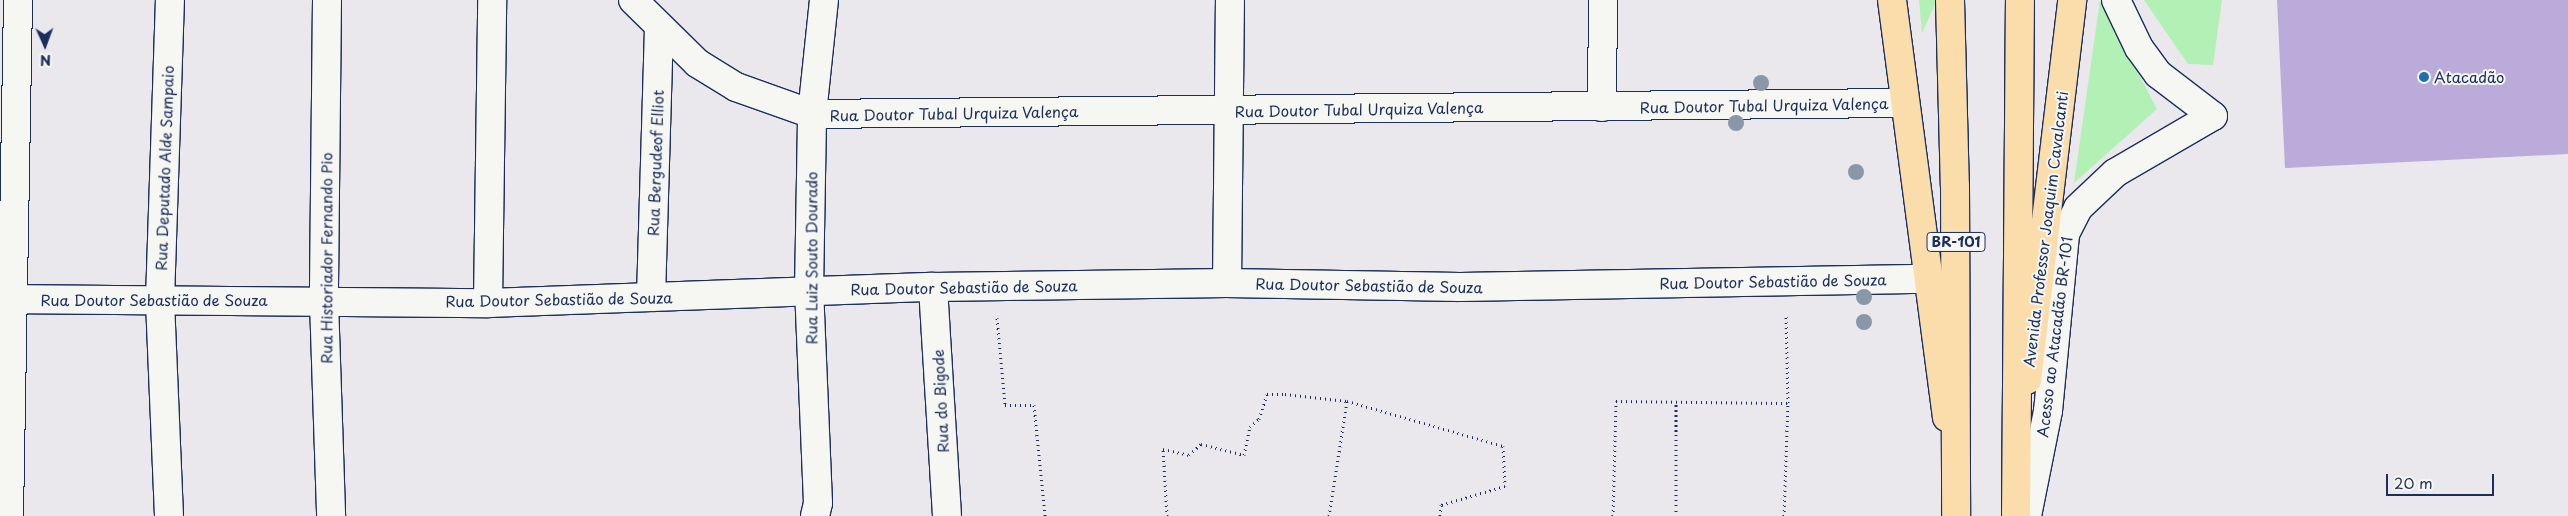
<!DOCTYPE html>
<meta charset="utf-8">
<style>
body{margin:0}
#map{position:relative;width:2568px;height:516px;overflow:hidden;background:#eae7ed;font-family:"Playpen Sans",sans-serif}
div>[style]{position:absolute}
.green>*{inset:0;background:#b3f0b6}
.building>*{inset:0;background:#bbabdb}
.path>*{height:3px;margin-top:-1.5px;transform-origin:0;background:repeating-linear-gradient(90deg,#1b2f5e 0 1px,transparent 0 5px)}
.roads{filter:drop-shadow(1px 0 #1b2f5e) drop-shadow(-1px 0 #1b2f5e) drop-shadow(0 1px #1b2f5e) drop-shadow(0 -1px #1b2f5e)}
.minor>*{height:28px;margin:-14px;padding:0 14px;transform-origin:14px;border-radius:14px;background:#f6f6f2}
.major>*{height:28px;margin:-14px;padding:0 14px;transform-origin:14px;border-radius:14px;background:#fbddab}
.highway>*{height:28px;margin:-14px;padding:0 14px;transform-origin:14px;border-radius:14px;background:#fbddab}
.trees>*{width:16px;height:16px;margin:-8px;border-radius:50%;background:#8997a8}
.dots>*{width:14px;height:14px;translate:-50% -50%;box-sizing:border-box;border:2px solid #f6f6f2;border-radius:50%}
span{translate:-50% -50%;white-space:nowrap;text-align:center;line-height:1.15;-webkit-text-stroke:4px #f6f6f2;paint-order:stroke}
.shield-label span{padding:1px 4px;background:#f6f6f2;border:1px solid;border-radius:4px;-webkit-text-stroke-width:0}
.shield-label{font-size:14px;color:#1b2f5e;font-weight:700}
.poi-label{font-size:15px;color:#1b2f5e}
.left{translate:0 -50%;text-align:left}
.street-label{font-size:15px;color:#1b2f5e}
.north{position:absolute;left:20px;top:20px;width:50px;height:50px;-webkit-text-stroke:4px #f6f6f2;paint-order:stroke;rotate:178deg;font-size:14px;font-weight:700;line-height:20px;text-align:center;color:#1b2f5e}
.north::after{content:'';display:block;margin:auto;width:18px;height:22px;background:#1b2f5e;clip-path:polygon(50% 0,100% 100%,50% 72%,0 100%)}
.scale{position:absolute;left:2386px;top:474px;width:108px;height:22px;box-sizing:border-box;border:2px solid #1b2f5e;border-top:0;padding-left:6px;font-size:15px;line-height:18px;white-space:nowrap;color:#1b2f5e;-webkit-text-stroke:4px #f6f6f2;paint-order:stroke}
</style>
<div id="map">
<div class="green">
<div style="clip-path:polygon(1919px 0,1937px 0,1922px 33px)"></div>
<div style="clip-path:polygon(2100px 0,2157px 109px,2074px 183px)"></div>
<div style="clip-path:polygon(2144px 0,2222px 0,2213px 65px,2188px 64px)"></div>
</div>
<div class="building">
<div style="clip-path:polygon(2277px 0,2568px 0,2568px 154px,2285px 168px)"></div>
</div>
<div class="path">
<div style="left:997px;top:318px;width:87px;rotate:84.7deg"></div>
<div style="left:1005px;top:405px;width:29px"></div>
<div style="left:1034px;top:405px;width:112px;rotate:84.3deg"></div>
<div style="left:1167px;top:516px;width:67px;rotate:-93.4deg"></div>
<div style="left:1163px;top:449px;width:27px;rotate:13deg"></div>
<div style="left:1189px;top:455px;width:16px;rotate:-43deg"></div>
<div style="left:1201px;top:444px;width:44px;rotate:14.3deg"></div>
<div style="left:1244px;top:455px;width:29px;rotate:-78deg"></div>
<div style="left:1250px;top:427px;width:12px;rotate:-42deg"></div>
<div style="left:1259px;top:419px;width:26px;rotate:-72deg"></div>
<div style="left:1267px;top:394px;width:18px"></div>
<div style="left:1285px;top:394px;width:62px;rotate:6.4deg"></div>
<div style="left:1347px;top:401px;width:162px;rotate:16.1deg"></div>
<div style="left:1503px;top:446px;width:40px;rotate:87.1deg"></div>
<div style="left:1505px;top:486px;width:67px;rotate:163.5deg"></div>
<div style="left:1441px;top:505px;width:11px;rotate:95deg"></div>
<div style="left:1329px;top:516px;width:116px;rotate:-81.1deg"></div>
<div style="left:1613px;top:516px;width:115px;rotate:-88.5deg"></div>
<div style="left:1616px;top:401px;width:172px;rotate:0.7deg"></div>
<div style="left:1788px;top:403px;width:89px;rotate:-91.3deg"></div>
<div style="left:1676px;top:516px;width:114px;rotate:-90deg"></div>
<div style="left:1784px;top:516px;width:113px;rotate:-88deg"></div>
</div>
<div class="roads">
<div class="minor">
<div style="left:327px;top:0;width:301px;rotate:90.6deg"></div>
<div style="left:324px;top:301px;width:215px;rotate:88.1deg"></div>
<div style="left:633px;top:0;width:90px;rotate:44.5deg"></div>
<div style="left:697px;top:63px;width:46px;rotate:31.6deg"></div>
<div style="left:736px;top:87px;width:81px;rotate:19.6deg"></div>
<div style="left:812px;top:114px;width:1093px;rotate:-0.58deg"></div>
<div style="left:1602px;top:107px;width:107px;rotate:-89.5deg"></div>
<div style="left:1227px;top:283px;width:283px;rotate:-89.4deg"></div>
<div style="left:933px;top:287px;width:229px;rotate:86.5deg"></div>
<div style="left:651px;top:297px;width:269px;rotate:-88.3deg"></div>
<div style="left:0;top:299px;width:488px;rotate:0.5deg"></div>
<div style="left:488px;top:303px;width:445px;rotate:-2.1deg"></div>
<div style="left:933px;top:287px;width:294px;rotate:-0.8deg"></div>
<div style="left:1227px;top:283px;width:233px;rotate:1deg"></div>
<div style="left:1460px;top:287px;width:467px;rotate:-1deg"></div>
<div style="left:488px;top:303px;width:303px;rotate:-89.2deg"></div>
<div style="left:9px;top:516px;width:516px;rotate:-89deg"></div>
<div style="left:169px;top:516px;width:216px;rotate:-92.4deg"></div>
<div style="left:160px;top:300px;width:300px;rotate:-88.1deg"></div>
<div style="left:815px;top:516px;width:13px;rotate:-77deg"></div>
<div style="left:818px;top:503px;width:212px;rotate:-92.4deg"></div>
<div style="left:809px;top:291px;width:177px;rotate:-89deg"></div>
<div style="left:812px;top:114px;width:115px;rotate:-84deg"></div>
<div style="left:2027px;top:516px;width:107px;rotate:-78.7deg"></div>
<div style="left:2048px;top:411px;width:178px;rotate:-84.5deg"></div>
<div style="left:2065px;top:234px;width:29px;rotate:-63deg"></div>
<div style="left:2078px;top:208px;width:51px;rotate:-43.4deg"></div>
<div style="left:2115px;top:173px;width:113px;rotate:-30.2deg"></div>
<div style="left:2213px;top:116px;width:69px;rotate:-142.6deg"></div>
<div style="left:2158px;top:74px;width:32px;rotate:-126deg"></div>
<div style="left:2139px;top:48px;width:53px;rotate:-115.6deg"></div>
</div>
<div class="major">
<div style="left:1892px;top:0;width:421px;rotate:82.5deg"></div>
<div style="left:2027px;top:380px;width:383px;rotate:-83.2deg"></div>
</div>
<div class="highway">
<div style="left:1950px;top:0;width:186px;rotate:88.5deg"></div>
<div style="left:1955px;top:186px;width:330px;rotate:89.8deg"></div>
<div style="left:2016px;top:516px;width:516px;rotate:-89.56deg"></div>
</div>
</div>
<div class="trees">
<div style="left:1761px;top:83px"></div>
<div style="left:1736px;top:123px"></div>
<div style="left:1856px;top:172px"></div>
<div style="left:1864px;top:297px"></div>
<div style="left:1864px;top:322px"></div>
</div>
<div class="dots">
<div style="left:2424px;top:77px;background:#1f6fb2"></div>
</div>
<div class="shield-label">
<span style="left:1956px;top:242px">BR-101</span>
</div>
<div class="poi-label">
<span class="left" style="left:2434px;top:77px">Atacadão</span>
</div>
<div class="street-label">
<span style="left:1764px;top:105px;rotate:-1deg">Rua Doutor Tubal Urquiza Valença</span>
<span style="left:1359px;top:109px;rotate:-1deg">Rua Doutor Tubal Urquiza Valença</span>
<span style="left:954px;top:113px;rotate:-1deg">Rua Doutor Tubal Urquiza Valença</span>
<span style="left:655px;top:163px;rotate:-88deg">Rua Bergudeof Elliot</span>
<span style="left:164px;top:168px;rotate:-88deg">Rua Deputado Alde Sampaio</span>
<span style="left:2045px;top:229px;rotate:-83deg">Avenida Professor Joaquim Cavalcanti</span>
<span style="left:326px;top:258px;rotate:-90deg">Rua Historiador Fernando Pio</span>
<span style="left:811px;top:258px;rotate:-90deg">Rua Luiz Souto Dourado</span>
<span style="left:1773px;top:281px;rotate:-1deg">Rua Doutor Sebastião de Souza</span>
<span style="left:1369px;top:285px;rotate:1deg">Rua Doutor Sebastião de Souza</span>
<span style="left:964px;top:287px;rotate:-1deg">Rua Doutor Sebastião de Souza</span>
<span style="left:559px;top:299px;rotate:-1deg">Rua Doutor Sebastião de Souza</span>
<span style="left:154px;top:300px">Rua Doutor Sebastião de Souza</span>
<span style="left:2054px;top:337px;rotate:-83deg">Acesso ao Atacadão BR-101</span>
<span style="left:940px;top:401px;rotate:-93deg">Rua do Bigode</span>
</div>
<div class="north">N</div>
<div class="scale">20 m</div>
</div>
